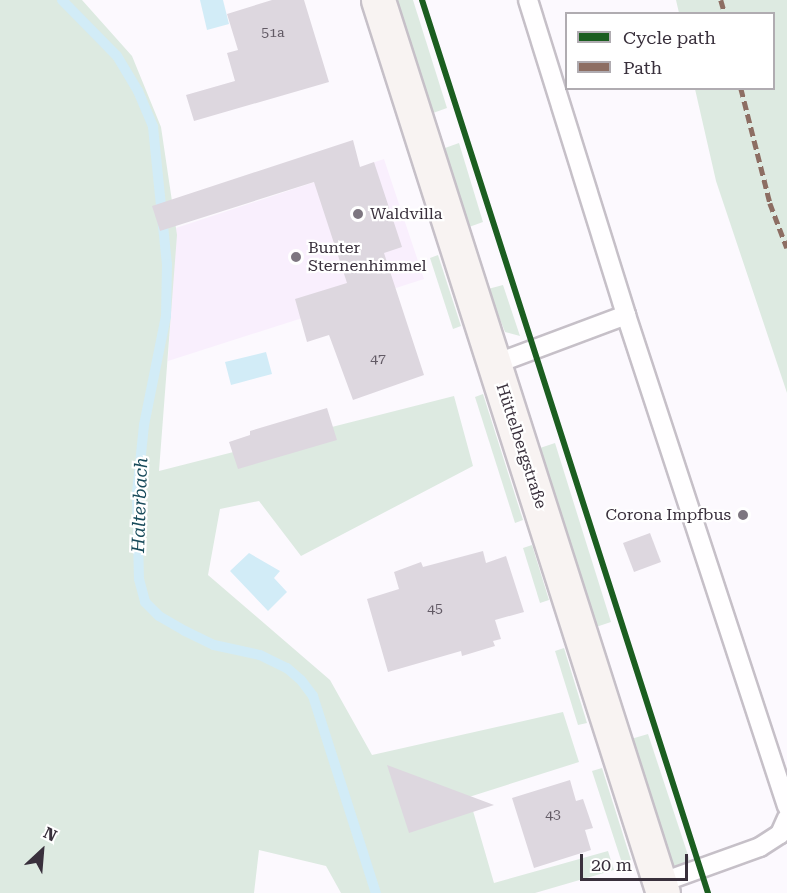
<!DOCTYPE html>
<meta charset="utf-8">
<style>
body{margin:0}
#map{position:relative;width:787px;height:893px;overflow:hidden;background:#fcf9fe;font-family:"Roboto Serif",serif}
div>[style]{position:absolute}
.built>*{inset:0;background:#f9effd}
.green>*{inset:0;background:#ddeae1}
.water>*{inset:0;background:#d2ecf7}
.stream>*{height:10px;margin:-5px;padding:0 5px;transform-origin:5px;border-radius:5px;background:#d2ecf7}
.building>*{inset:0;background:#ddd7df}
.roads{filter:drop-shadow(2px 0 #c6c0c8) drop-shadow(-2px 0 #c6c0c8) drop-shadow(0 2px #c6c0c8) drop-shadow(0 -2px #c6c0c8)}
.lane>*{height:18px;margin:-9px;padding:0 9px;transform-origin:9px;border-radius:9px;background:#fffeff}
.secondary>*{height:33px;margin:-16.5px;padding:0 16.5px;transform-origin:16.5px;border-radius:16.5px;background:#f8f3f2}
.quiet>*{height:4.5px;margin-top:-2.25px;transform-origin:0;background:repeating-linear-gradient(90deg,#8d6e63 0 9px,transparent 0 13.5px)}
.cycleway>*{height:6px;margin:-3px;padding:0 3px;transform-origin:3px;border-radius:3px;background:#1b5e20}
.dots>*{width:16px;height:16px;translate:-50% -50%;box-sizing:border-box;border:3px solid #fff;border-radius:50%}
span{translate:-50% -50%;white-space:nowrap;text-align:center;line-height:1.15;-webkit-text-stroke:4.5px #fff;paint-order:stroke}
.number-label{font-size:14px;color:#625a65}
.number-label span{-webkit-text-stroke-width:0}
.poi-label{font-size:16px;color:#39303c}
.left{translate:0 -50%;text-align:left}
.right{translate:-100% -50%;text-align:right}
.street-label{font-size:16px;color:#39303c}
.water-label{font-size:18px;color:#174a5a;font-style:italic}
.legend{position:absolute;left:565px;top:12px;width:210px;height:78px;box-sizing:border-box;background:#fff;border:2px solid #b0acb1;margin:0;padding:8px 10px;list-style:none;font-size:18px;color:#39303c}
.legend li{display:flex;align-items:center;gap:12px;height:30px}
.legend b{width:30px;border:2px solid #b0acb1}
.north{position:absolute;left:12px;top:821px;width:60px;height:60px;-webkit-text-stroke:4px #fff;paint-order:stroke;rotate:26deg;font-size:16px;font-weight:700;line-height:24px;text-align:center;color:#39303c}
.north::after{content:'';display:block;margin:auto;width:21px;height:27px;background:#39303c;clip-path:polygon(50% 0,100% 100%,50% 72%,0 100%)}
.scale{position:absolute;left:580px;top:854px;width:108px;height:27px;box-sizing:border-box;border:3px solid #39303c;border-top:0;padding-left:8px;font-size:18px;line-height:21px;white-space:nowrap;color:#39303c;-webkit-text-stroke:4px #fff;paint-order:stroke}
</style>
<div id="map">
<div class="built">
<div style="clip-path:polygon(384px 159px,424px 279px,168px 361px,176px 228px)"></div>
</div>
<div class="green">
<div style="clip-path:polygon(0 0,82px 0,132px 56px,161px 127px,177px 235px,159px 471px,454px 396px,473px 466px,301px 556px,259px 501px,220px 509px,208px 575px,330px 680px,372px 755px,563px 712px,579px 762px,469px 797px,494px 883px,608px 851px,614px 870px,535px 893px,341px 893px,326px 866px,259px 850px,254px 893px,0 893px)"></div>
<div style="clip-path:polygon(396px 0,413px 0,447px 108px,433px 113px)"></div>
<div style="clip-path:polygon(676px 0,787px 0,787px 393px,716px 181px,695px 89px,774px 88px,774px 14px,679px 13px)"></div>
<div style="clip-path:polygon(459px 143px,483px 222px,469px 227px,445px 148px)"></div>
<div style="clip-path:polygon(438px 255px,461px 326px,453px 329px,430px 258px)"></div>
<div style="clip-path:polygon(503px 285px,520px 336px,505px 332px,488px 289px)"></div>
<div style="clip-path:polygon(483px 394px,523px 520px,515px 523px,475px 397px)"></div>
<div style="clip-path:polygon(555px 443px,611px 622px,596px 627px,540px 448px)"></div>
<div style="clip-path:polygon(532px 545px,549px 600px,540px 603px,523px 548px)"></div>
<div style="clip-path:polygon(564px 648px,587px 723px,578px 725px,555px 651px)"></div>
<div style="clip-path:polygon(648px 734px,690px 861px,671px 867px,631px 739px)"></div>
<div style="clip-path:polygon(602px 768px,631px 860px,622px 863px,592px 771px)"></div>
</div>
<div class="water">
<div style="clip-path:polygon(200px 0,223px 0,229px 24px,207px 30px)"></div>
<div style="clip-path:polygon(266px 352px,272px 374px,231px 385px,225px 362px)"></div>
<div style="clip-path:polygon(249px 553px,280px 571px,274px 578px,287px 592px,268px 611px,230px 571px)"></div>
</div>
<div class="stream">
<div style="left:62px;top:0;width:78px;rotate:45.5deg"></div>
<div style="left:117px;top:56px;width:41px;rotate:59deg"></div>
<div style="left:138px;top:91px;width:39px;rotate:67deg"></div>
<div style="left:153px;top:127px;width:138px;rotate:84.2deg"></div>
<div style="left:167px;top:264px;width:52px;rotate:91.1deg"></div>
<div style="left:166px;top:316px;width:111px;rotate:101.4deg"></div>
<div style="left:144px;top:425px;width:68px;rotate:95.9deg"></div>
<div style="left:137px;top:493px;width:86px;rotate:88.7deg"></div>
<div style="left:139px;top:579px;width:24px;rotate:75deg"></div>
<div style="left:145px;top:602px;width:20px;rotate:45deg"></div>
<div style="left:159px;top:616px;width:30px;rotate:30deg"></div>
<div style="left:185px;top:631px;width:32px;rotate:26deg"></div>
<div style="left:214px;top:645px;width:47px;rotate:12.3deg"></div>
<div style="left:260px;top:655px;width:30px;rotate:26deg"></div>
<div style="left:287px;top:668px;width:18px;rotate:41deg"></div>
<div style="left:301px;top:680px;width:20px;rotate:53deg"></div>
<div style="left:313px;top:696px;width:207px;rotate:72.3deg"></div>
</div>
<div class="building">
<div style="clip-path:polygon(272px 0,304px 0,329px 82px,194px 121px,186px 95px,235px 81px,227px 53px,238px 50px,227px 14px)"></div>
<div style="clip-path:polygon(353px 140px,360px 167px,374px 162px,402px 247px,384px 253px,424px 375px,353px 400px,329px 335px,307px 342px,295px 299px,347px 283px,314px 182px,160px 231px,152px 206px)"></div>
<div style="clip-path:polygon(327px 408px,337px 440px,238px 469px,229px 442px,250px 435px,250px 431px)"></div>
<div style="clip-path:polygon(650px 533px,661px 562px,634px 572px,623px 543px)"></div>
<div style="clip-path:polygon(483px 551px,486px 563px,506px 556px,524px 612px,495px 620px,501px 639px,493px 641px,495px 646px,462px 656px,461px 651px,388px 672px,367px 599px,399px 589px,394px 572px,421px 562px,423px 567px)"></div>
<div style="clip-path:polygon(387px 765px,494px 805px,409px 833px)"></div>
<div style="clip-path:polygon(570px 780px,576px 801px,583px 799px,593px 828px,585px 830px,591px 850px,534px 868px,512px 798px)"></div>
</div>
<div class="roads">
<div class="lane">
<div style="left:528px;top:0;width:330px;rotate:72.7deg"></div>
<div style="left:626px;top:315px;width:517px;rotate:71.85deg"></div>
<div style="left:495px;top:364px;width:140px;rotate:-20.5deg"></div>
<div style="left:660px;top:883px;width:106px;rotate:-19.8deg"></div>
<div style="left:760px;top:847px;width:24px;rotate:-33deg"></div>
<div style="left:780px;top:834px;width:17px;rotate:-66deg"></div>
</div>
<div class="secondary">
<div style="left:378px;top:0;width:937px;rotate:72.3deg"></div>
</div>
</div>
<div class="quiet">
<div style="left:721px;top:0;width:15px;rotate:74deg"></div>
<div style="left:741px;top:88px;width:119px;rotate:75.8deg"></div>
<div style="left:770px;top:203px;width:48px;rotate:69.3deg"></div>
</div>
<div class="cycleway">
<div style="left:422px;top:0;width:938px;rotate:72.24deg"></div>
</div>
<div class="dots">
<div style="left:358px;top:214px;background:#7d7680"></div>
<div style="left:296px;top:257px;background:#7d7680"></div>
<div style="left:743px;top:515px;background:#7d7680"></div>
</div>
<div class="number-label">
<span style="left:273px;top:32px">51a</span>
<span style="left:378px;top:358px">47</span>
<span style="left:435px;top:608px">45</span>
<span style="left:553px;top:814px">43</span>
</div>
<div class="poi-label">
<span class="left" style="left:370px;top:214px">Waldvilla</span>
<span class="left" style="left:308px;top:257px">Bunter<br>Sternenhimmel</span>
<span class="right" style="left:731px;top:515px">Corona Impfbus</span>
</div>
<div class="street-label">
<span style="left:521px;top:446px;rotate:72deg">Hüttelbergstraße</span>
</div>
<div class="water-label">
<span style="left:140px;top:505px;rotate:-88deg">Halterbach</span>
</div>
<ul class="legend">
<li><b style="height:8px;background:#1b5e20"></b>Cycle path</li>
<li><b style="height:8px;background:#8d6e63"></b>Path</li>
</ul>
<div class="north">N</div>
<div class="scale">20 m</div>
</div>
